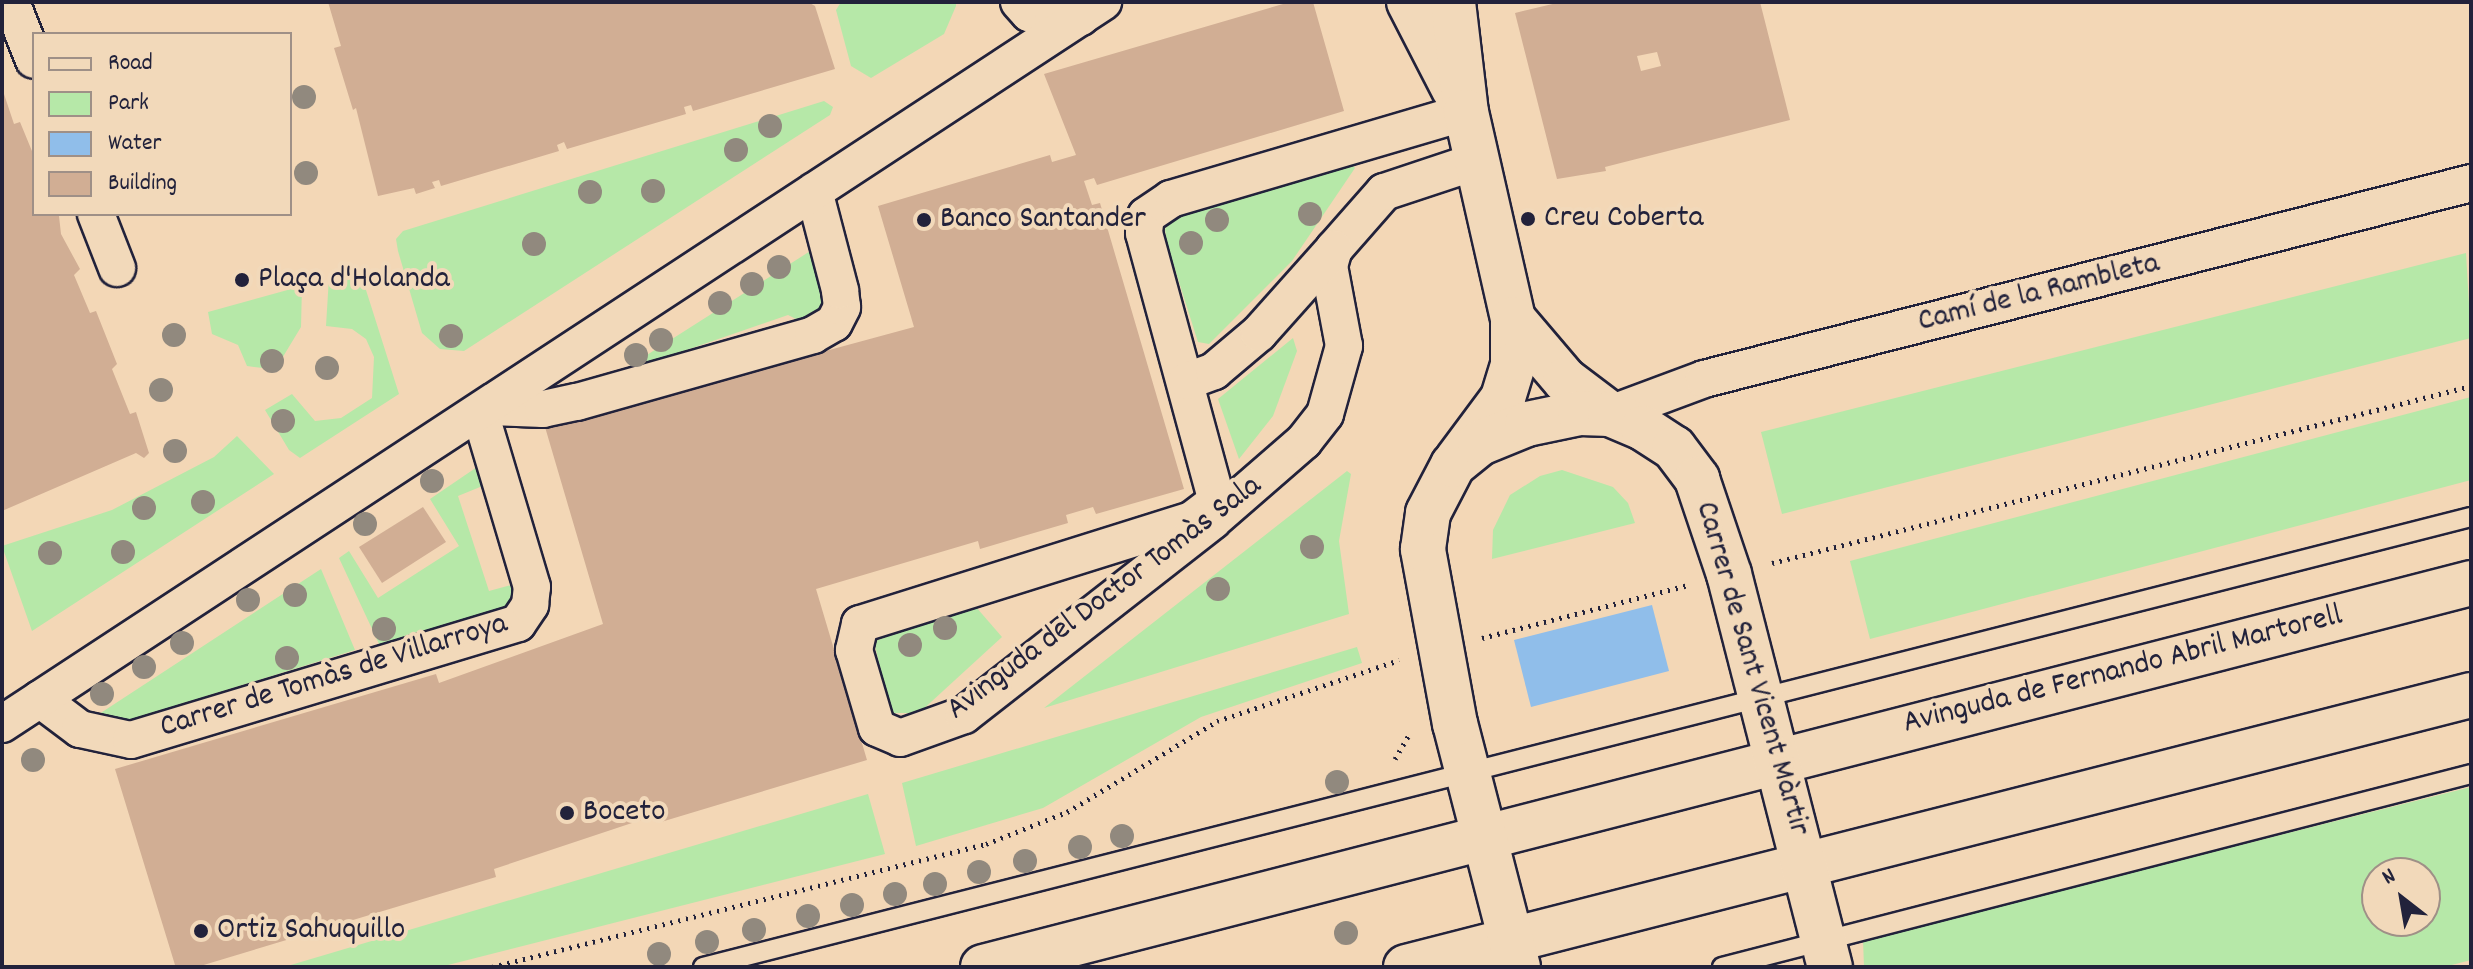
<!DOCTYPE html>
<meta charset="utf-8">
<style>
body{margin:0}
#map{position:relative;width:2473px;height:969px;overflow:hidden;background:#f3d7b6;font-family:Dekko,sans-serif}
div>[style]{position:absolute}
.green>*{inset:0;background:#b6e8a8}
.water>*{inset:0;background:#90beea}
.building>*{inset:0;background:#d1ae94}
.path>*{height:5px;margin-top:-2.5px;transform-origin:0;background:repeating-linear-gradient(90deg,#22223b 0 2px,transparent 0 8px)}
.roads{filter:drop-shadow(2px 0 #22223b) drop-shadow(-2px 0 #22223b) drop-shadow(0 2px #22223b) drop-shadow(0 -2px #22223b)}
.lane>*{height:18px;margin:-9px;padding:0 9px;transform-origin:9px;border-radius:9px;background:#f2d9ba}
.street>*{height:36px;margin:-18px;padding:0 18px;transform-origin:18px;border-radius:18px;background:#f2d9ba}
.secondary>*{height:44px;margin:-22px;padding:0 22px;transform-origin:22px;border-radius:22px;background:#f2d9ba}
.primary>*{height:44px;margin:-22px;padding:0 22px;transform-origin:22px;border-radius:22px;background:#f2d9ba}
.trees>*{width:24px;height:24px;margin:-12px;border-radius:50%;background:#91897e}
.dots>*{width:22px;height:22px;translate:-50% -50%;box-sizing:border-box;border:4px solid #f2d9ba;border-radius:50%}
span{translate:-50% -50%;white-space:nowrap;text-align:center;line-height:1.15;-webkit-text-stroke:8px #f2d9ba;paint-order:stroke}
.poi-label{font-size:32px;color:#22223b}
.left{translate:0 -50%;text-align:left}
.street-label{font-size:32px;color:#22223b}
.frame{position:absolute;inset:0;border:4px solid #22223b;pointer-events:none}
.legend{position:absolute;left:32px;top:32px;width:260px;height:184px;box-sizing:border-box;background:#f2d9ba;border:2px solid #9f9087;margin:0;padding:10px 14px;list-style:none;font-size:24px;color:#22223b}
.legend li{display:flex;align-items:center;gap:16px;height:40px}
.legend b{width:40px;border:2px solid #9f9087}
.north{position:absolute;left:2361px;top:857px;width:80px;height:80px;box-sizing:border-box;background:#f2d9ba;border:2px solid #9f9087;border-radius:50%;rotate:329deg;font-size:22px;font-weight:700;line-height:32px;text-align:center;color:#22223b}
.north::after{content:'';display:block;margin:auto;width:28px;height:36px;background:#22223b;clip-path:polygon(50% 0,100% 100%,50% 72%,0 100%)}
</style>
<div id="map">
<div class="green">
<div style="clip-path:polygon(841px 2px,956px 2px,956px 6px,944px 34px,871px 78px,851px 66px,836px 10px)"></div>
<div style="clip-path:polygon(824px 101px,833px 107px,830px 115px,464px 351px,440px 349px,422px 333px,398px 251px,396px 239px,403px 231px)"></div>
<div style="clip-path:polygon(1349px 160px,1355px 168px,1292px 261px,1209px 344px,1198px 342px,1167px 244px,1165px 229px,1175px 213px)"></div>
<div style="clip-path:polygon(815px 248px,828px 291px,820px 315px,802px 322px,788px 315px,617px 374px)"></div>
<div style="clip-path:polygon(2466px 253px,2471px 338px,1782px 514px,1761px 432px)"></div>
<div style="clip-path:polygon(359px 268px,399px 394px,300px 458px,289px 450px,265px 410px,292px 394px,315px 421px,341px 418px,372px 398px,374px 357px,366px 339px,352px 329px,326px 326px,329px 277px)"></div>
<div style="clip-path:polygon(302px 286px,301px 327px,281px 360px,263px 368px,247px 366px,238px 345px,212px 334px,208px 312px)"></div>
<div style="clip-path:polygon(1293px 338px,1297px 351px,1273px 416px,1239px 459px,1218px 399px)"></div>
<div style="clip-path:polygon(2471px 397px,2471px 480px,1870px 639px,1850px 561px)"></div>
<div style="clip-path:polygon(237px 436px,274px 474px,32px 631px,2px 546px,112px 510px,214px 457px)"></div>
<div style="clip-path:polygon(480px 465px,485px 485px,458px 496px,489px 591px,515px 584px,518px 599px,496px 623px,484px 614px,380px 646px,339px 558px,349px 551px,378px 598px,459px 546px,430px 499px)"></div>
<div style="clip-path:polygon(1562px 470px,1613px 487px,1628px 503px,1635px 523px,1492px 559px,1493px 530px,1510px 495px,1540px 476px)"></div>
<div style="clip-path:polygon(1347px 471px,1351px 474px,1339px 541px,1349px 614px,1044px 708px)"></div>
<div style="clip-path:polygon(321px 569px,355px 650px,178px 705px,165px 720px,147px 725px,93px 718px)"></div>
<div style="clip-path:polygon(976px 607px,1002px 637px,919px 713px,890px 713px,874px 641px)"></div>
<div style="clip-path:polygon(1357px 647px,1362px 663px,1201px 717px,1043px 808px,916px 846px,902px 783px)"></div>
<div style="clip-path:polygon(evenodd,2471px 787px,2471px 960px,2444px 967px,1864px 967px,1863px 940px,2471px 787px,2377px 873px,2425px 873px,2425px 921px,2377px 921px,2377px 873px)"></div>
<div style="clip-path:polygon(868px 794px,885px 854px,440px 967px,284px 967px)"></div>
</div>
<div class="water">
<div style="clip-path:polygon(1652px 605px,1669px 671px,1531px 707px,1514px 640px)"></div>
</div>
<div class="building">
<div style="clip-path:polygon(328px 2px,808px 2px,815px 6px,835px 69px,693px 111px,691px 105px,684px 107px,686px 114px,567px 149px,564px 142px,557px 145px,559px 151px,441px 186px,439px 180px,432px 182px,435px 188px,416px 194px,414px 188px,378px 196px,356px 108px,353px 110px,334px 48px,341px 46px)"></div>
<div style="clip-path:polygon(1290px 2px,1313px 2px,1344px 111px,1097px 185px,1094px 178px,1084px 181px,1092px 205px,1100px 203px,1184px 489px,1096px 514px,1093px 507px,1066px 515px,1068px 523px,980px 549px,978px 541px,816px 589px,867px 760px,661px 822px,659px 814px,494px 869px,496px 877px,197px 967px,175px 965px,115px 769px,436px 674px,439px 683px,603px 624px,545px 427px,914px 327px,878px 206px,1050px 155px,1052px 162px,1076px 155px,1044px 74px)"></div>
<div style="clip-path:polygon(evenodd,1561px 2px,1760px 2px,1790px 120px,1605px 167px,1606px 171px,1557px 179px,1515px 13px,1561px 2px,1657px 52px,1661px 66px,1641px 71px,1637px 56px,1657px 52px)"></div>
<div style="clip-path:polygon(2px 88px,14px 124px,20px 122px,34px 156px,34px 214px,59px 216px,61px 234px,80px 269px,74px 275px,90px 313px,96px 311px,117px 364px,112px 369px,130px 414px,136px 412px,149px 453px,144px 458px,136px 453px,2px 511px)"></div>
<div style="clip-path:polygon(423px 507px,446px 542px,382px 583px,359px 547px)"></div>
</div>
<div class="path">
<div style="left:1772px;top:563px;width:721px;rotate:-14.21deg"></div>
<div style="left:1482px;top:638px;width:214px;rotate:-14.4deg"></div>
<div style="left:1395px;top:759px;width:30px;rotate:-60deg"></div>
<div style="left:492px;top:967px;width:509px;rotate:-13.98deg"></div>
<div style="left:986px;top:844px;width:87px;rotate:-21.6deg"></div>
<div style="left:1067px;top:812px;width:175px;rotate:-31.2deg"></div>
<div style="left:1217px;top:721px;width:192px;rotate:-18.5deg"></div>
</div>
<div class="roads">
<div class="lane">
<div style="left:703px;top:967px;width:1824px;rotate:-14.28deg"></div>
<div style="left:1722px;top:967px;width:773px;rotate:-14.45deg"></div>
</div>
<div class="street">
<div style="left:11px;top:2px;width:62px;rotate:68.4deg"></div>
<div style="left:1019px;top:2px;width:15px;rotate:48deg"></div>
<div style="left:1029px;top:13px;width:25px;rotate:14deg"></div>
<div style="left:1053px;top:19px;width:28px;rotate:-4deg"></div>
<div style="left:1466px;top:112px;width:308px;rotate:163.6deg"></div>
<div style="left:1171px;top:199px;width:30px;rotate:146deg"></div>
<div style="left:1146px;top:216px;width:17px;rotate:97deg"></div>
<div style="left:1144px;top:233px;width:278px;rotate:74.8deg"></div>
<div style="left:1217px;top:501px;width:31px;rotate:143deg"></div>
<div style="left:1192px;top:520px;width:348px;rotate:162.6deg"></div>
<div style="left:860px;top:624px;width:27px;rotate:103deg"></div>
<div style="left:854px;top:650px;width:81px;rotate:73.6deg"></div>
<div style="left:877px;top:728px;width:25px;rotate:23deg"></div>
<div style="left:900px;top:738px;width:68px;rotate:-19.8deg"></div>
<div style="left:964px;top:715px;width:315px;rotate:-38deg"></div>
<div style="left:1212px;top:521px;width:122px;rotate:-41deg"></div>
<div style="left:1304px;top:441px;width:34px;rotate:-52deg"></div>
<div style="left:1325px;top:414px;width:71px;rotate:-74.4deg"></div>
<div style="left:1344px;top:346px;width:81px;rotate:-100.6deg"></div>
<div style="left:1329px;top:266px;width:18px;rotate:-74deg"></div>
<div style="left:1334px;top:249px;width:76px;rotate:-48.7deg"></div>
<div style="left:1384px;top:192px;width:98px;rotate:-18.4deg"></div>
<div style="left:96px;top:214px;width:58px;rotate:68.7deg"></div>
<div style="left:1187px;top:381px;width:29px;rotate:-20deg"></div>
<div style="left:1214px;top:371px;width:59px;rotate:-40.2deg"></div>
<div style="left:1259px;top:333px;width:113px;rotate:-48.2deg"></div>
<div style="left:491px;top:407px;width:52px;rotate:2.2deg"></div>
<div style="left:543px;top:409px;width:35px;rotate:-12deg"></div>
<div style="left:577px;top:402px;width:245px;rotate:-15.8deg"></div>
<div style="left:813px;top:335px;width:24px;rotate:-30deg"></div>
<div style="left:834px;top:323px;width:18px;rotate:-63deg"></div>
<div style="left:842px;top:307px;width:17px;rotate:-97deg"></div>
<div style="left:840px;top:290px;width:102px;rotate:-104.7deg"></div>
<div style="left:1610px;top:414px;width:100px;rotate:-20.4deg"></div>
<div style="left:1704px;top:379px;width:792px;rotate:-14.33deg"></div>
<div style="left:40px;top:699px;width:50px;rotate:36.9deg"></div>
<div style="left:80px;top:729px;width:52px;rotate:12.2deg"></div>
<div style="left:131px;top:740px;width:404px;rotate:-16.8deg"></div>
<div style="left:518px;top:623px;width:22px;rotate:-56deg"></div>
<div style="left:530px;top:605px;width:18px;rotate:-84deg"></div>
<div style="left:532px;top:587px;width:182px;rotate:-106.6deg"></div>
<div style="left:2px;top:724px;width:1317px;rotate:-33.26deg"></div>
</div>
<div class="secondary">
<div style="left:1409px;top:2px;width:98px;rotate:62.7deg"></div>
<div style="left:1453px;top:2px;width:111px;rotate:83.3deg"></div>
<div style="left:1466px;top:112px;width:212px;rotate:77.2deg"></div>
<div style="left:1513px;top:319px;width:46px;rotate:90deg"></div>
<div style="left:1513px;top:365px;width:34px;rotate:107deg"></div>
<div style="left:1503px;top:398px;width:77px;rotate:126.6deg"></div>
<div style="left:1513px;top:319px;width:80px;rotate:49.6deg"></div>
<div style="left:1565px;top:380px;width:56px;rotate:37.1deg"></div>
</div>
<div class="primary">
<div style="left:983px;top:967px;width:1537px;rotate:-14.47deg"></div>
<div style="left:1406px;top:967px;width:1099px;rotate:-14.33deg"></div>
<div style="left:1518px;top:967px;width:251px;rotate:-104.5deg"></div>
<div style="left:1455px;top:724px;width:178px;rotate:-100.4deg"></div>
<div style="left:1423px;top:549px;width:36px;rotate:-82deg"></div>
<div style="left:1428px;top:513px;width:54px;rotate:-62.5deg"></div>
<div style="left:1453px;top:465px;width:35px;rotate:-39deg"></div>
<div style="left:1480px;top:443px;width:51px;rotate:-22deg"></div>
<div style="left:1527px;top:424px;width:54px;rotate:-11.7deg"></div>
<div style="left:1580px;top:413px;width:30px;rotate:2deg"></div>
<div style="left:1610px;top:414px;width:36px;rotate:23deg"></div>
<div style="left:1643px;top:428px;width:37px;rotate:33deg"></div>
<div style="left:1674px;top:448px;width:39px;rotate:53deg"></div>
<div style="left:1697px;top:479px;width:100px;rotate:71.4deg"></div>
<div style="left:1729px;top:574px;width:406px;rotate:75.6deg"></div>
</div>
</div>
<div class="trees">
<div style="left:304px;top:97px"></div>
<div style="left:770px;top:126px"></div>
<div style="left:736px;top:150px"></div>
<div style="left:306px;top:173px"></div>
<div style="left:653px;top:191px"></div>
<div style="left:590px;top:192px"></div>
<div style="left:1310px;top:214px"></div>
<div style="left:1217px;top:220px"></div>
<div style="left:1191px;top:243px"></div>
<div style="left:534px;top:244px"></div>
<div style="left:779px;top:267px"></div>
<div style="left:752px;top:284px"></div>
<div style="left:720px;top:303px"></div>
<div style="left:174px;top:335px"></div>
<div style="left:451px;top:336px"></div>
<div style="left:661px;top:340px"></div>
<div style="left:636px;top:355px"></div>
<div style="left:272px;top:361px"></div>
<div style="left:327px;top:368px"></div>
<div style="left:161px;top:390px"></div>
<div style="left:283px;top:421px"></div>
<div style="left:175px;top:451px"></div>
<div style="left:432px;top:481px"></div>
<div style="left:203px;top:502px"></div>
<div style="left:144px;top:508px"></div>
<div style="left:365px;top:524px"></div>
<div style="left:1312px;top:547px"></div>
<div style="left:123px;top:552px"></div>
<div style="left:50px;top:553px"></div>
<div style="left:1218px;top:589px"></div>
<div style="left:295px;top:595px"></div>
<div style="left:248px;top:600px"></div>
<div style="left:945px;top:628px"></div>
<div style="left:384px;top:629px"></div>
<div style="left:182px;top:643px"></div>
<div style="left:910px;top:645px"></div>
<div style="left:287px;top:658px"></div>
<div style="left:144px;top:667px"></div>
<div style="left:102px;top:694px"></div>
<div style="left:33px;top:760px"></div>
<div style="left:1337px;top:782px"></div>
<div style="left:1122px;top:836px"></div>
<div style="left:1080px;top:847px"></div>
<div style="left:1025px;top:861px"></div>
<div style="left:979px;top:872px"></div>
<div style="left:935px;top:884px"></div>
<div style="left:895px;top:894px"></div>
<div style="left:852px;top:905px"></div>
<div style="left:808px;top:916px"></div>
<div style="left:754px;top:930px"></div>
<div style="left:1346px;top:933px"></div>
<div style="left:707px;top:942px"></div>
<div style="left:659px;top:954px"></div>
</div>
<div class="dots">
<div style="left:1528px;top:219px;background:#22223b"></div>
<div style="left:924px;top:220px;background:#22223b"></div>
<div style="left:242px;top:280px;background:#22223b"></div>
<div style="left:567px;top:813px;background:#22223b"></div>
<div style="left:201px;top:931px;background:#22223b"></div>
</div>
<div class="poi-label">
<span class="left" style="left:1544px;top:219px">Creu Coberta</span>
<span class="left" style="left:940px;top:220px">Banco Santander</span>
<span class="left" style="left:258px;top:280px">Plaça d'Holanda</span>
<span class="left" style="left:583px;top:813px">Boceto</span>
<span class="left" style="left:217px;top:931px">Ortiz Sahuquillo</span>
</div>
<div class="street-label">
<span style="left:2039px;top:294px;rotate:-14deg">Camí de la Rambleta</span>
<span style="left:1105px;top:599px;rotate:-37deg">Avinguda del Doctor Tomàs Sala</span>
<span style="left:1751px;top:669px;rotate:74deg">Carrer de Sant Vicent Màrtir</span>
<span style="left:2123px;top:671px;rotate:-14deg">Avinguda de Fernando Abril Martorell</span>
<span style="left:334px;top:677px;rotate:-17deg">Carrer de Tomàs de Villarroya</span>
</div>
<div class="frame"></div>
<ul class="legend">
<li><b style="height:10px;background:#f2d9ba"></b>Road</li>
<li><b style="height:22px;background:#b6e8a8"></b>Park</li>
<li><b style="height:22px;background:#90beea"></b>Water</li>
<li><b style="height:22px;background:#d1ae94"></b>Building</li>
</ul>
<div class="north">N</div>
</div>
